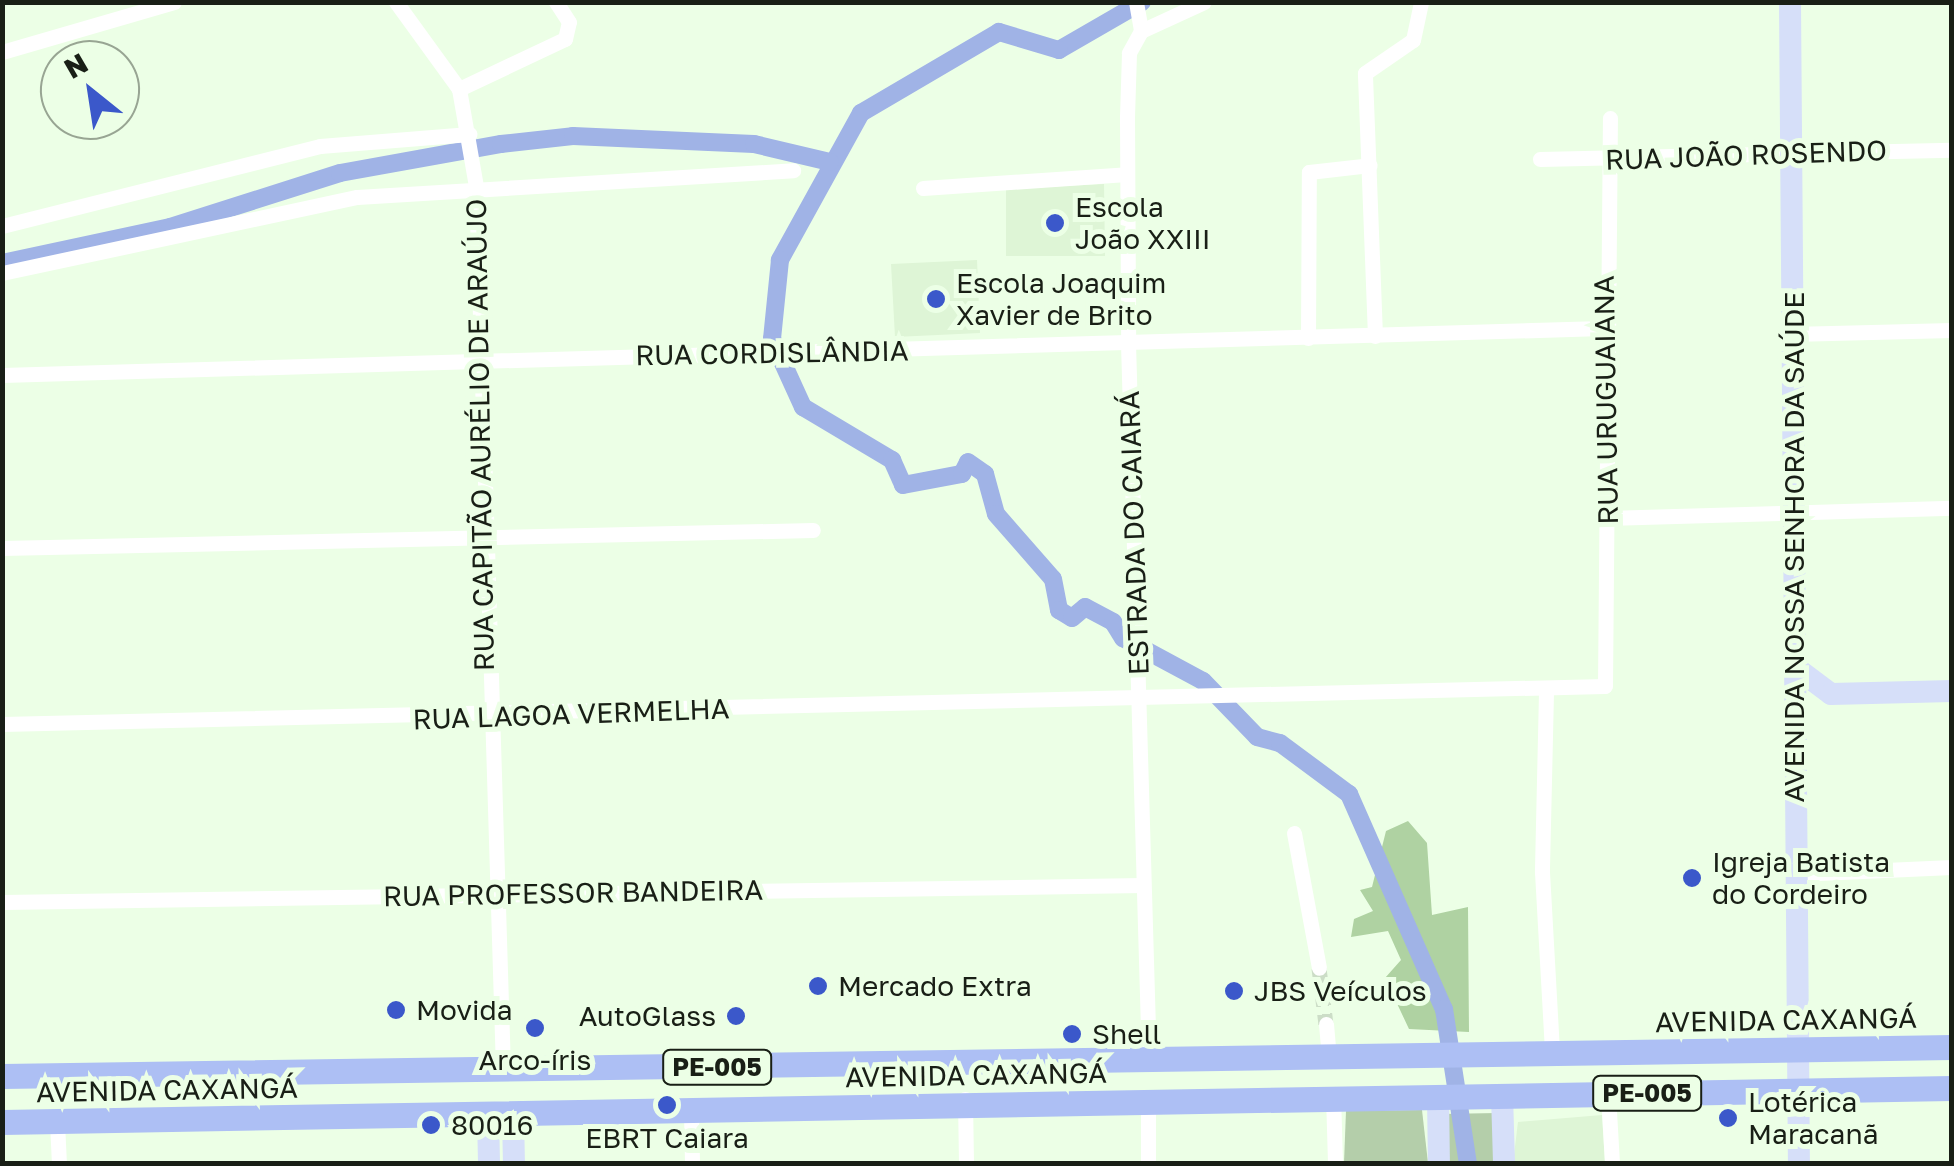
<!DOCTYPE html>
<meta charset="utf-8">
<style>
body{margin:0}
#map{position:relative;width:1954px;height:1166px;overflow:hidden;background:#ecffe6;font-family:"Golos Text",sans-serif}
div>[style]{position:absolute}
.built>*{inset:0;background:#def5d6}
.green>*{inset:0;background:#b4ceaa}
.forest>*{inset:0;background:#afd2a2}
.canal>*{height:18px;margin:-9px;padding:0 9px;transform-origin:9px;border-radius:9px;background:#a0b3e6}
.street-tunnel>*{height:15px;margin-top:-7.5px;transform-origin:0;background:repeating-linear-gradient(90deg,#ccddc7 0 15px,transparent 0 23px)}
.street>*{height:15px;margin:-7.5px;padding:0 7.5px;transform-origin:7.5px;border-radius:7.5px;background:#fff}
.secondary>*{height:22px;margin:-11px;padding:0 11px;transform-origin:11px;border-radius:11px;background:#d6dff9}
.primary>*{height:25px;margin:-12.5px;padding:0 12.5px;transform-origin:12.5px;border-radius:12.5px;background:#adbff4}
.dots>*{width:28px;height:28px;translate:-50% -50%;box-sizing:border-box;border:5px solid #ecffe6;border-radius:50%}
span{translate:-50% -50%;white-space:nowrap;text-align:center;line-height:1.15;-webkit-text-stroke:10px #ecffe6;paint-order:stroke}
.shield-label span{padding:2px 8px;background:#ecffe6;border:2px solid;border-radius:8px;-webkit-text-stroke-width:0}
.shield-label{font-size:25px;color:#191f16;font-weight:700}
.street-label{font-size:28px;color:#191f16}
.poi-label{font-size:28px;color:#191f16}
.left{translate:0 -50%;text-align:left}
.right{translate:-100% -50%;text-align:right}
.frame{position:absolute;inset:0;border:5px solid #191f16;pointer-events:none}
.north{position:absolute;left:40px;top:40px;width:100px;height:100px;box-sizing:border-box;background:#ecffe6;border:2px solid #98a593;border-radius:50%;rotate:330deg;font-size:28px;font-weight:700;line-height:40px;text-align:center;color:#191f16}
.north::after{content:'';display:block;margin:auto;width:35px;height:45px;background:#3b58ca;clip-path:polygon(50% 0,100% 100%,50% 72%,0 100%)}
</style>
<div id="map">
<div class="built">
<div style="clip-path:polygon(1104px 184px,1105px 256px,1006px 256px,1006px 189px)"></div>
<div style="clip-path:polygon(977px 260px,980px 333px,895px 337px,891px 264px)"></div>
<div style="clip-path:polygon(1602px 1115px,1605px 1163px,1513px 1163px,1518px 1122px)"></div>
</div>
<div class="green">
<div style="clip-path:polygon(1422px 1110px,1428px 1163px,1344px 1163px,1346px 1111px)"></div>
<div style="clip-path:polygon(1498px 1113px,1500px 1163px,1443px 1163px,1441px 1114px)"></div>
</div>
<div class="forest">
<div style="clip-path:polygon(1408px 821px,1427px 843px,1432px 915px,1468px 907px,1469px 1032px,1409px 1029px,1385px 978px,1401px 960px,1388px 931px,1351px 937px,1354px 919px,1373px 911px,1360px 890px,1372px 887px,1386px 831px)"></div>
</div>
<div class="canal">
<div style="left:1142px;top:2px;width:96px;rotate:150deg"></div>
<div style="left:1059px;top:50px;width:63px;rotate:-163.3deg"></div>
<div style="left:999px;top:32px;width:160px;rotate:149.6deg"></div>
<div style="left:861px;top:113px;width:168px;rotate:118.9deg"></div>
<div style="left:780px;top:260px;width:79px;rotate:95.8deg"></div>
<div style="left:772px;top:339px;width:75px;rotate:65.5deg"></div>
<div style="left:803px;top:407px;width:104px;rotate:30.8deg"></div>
<div style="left:892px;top:460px;width:27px;rotate:66deg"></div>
<div style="left:903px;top:485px;width:60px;rotate:-10.6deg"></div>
<div style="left:962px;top:474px;width:13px;rotate:-63deg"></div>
<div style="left:968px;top:462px;width:21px;rotate:35deg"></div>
<div style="left:985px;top:474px;width:41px;rotate:74.6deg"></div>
<div style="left:996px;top:514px;width:86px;rotate:48.8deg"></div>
<div style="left:1053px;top:579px;width:32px;rotate:79deg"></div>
<div style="left:1059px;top:610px;width:15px;rotate:32deg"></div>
<div style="left:1072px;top:618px;width:17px;rotate:-40deg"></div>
<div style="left:1085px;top:607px;width:32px;rotate:28deg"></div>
<div style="left:1113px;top:622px;width:19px;rotate:58deg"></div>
<div style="left:1123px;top:638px;width:91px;rotate:28.3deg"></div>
<div style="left:1203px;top:681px;width:78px;rotate:46deg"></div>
<div style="left:1257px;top:737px;width:24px;rotate:15deg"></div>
<div style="left:1280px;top:743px;width:86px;rotate:36.5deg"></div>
<div style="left:1349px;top:794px;width:235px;rotate:66.2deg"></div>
<div style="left:1444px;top:1009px;width:157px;rotate:81.2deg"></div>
<div style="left:2px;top:263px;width:172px;rotate:-12.1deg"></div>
<div style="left:170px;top:227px;width:178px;rotate:-17.6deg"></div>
<div style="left:340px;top:173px;width:164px;rotate:-10.2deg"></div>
<div style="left:501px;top:144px;width:72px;rotate:-6.3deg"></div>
<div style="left:573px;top:136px;width:181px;rotate:2.5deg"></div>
<div style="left:754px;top:144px;width:78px;rotate:13.3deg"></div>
</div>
<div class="street-tunnel">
<div style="left:1319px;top:968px;width:56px;rotate:82.9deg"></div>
</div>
<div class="street">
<div style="left:396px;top:2px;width:107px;rotate:54.1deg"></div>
<div style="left:459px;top:89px;width:98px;rotate:80.1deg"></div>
<div style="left:476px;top:186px;width:884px;rotate:88.25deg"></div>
<div style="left:1136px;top:2px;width:29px;rotate:80deg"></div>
<div style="left:1141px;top:31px;width:25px;rotate:119deg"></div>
<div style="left:1129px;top:53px;width:64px;rotate:91.8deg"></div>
<div style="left:1127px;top:117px;width:226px;rotate:89.7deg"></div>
<div style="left:1128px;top:343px;width:720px;rotate:88.33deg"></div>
<div style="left:1141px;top:31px;width:69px;rotate:-24.7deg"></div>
<div style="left:2px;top:52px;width:179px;rotate:-16.2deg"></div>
<div style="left:459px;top:89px;width:117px;rotate:-25.3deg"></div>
<div style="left:565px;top:39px;width:17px;rotate:-77deg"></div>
<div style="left:569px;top:22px;width:24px;rotate:-123deg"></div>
<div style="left:1540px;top:159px;width:412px;rotate:-1.3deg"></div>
<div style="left:923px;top:188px;width:204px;rotate:-3.9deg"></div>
<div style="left:2px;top:226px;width:328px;rotate:-14.1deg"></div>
<div style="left:320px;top:146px;width:150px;rotate:-4.6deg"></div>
<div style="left:2px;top:273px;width:363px;rotate:-12.1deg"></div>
<div style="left:357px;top:197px;width:437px;rotate:-3.5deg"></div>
<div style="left:1791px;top:334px;width:161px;rotate:-1.4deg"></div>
<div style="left:1375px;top:336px;width:263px;rotate:-92.2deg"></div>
<div style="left:1365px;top:73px;width:58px;rotate:-34.5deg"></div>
<div style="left:1413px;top:40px;width:39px;rotate:-78deg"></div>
<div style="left:1308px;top:338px;width:166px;rotate:-89.7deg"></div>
<div style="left:1309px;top:172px;width:61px;rotate:-6.5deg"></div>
<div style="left:2px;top:375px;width:1601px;rotate:-1.68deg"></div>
<div style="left:1607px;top:518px;width:345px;rotate:-1.7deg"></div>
<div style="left:2px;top:548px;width:811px;rotate:-1.27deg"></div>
<div style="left:1546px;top:692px;width:180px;rotate:91.3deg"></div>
<div style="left:1542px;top:872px;width:180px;rotate:86.8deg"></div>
<div style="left:2px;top:724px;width:1603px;rotate:-1.36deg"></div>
<div style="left:1605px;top:686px;width:568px;rotate:-89.5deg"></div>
<div style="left:1294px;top:833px;width:137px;rotate:79.5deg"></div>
<div style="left:1796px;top:874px;width:156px;rotate:-2.6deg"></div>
<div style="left:2px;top:902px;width:1141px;rotate:-0.85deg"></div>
<div style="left:1326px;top:1024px;width:36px;rotate:85deg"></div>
<div style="left:1608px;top:1094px;width:70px;rotate:86.7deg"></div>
<div style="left:1333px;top:1095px;width:69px;rotate:88.3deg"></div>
<div style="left:965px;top:1099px;width:65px;rotate:89.1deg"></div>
<div style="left:691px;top:1110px;width:54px;rotate:88.9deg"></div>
<div style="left:57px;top:1122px;width:42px;rotate:87.3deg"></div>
<div style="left:1148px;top:1164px;width:66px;rotate:-90deg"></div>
</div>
<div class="secondary">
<div style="left:1790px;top:2px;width:1162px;rotate:89.56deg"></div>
<div style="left:1795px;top:667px;width:45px;rotate:36.9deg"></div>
<div style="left:1831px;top:694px;width:121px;rotate:-1.4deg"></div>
<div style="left:1502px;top:1095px;width:69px;rotate:88.3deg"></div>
<div style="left:1438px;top:1096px;width:68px;rotate:89.2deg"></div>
<div style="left:513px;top:1114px;width:50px;rotate:88.9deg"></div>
<div style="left:488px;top:1115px;width:49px;rotate:88.8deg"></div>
</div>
<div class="primary">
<div style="left:2px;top:1076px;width:1950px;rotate:-0.85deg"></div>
<div style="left:2px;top:1122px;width:1950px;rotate:-1deg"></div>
</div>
<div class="dots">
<div style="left:1055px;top:223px;background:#3b58ca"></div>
<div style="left:936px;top:299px;background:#3b58ca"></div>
<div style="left:1692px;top:878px;background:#3b58ca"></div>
<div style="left:818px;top:986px;background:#3b58ca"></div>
<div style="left:1234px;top:991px;background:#3b58ca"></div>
<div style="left:396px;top:1010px;background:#3b58ca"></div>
<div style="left:736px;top:1016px;background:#3b58ca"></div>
<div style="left:535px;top:1028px;background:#3b58ca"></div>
<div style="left:1072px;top:1034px;background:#3b58ca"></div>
<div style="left:667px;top:1105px;background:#3b58ca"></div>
<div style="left:1728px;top:1118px;background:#3b58ca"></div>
<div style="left:431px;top:1125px;background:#3b58ca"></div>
</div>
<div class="shield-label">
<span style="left:717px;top:1067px">PE-005</span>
<span style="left:1647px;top:1093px">PE-005</span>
</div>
<div class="street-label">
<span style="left:1746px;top:155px;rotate:-2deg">RUA JOÃO ROSENDO</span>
<span style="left:772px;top:353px;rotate:-1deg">RUA CORDISLÂNDIA</span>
<span style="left:1606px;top:400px;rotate:-91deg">RUA URUGUAIANA</span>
<span style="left:480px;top:435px;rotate:-91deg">RUA CAPITÃO AURÉLIO DE ARAÚJO</span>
<span style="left:1134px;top:533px;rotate:-92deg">ESTRADA DO CAIARÁ</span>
<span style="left:1794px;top:547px;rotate:-90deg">AVENIDA NOSSA SENHORA DA SAÚDE</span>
<span style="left:571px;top:714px;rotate:-2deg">RUA LAGOA VERMELHA</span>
<span style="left:573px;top:893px;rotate:-1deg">RUA PROFESSOR BANDEIRA</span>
<span style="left:1786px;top:1020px;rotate:-1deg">AVENIDA CAXANGÁ</span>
<span style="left:976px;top:1075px;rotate:-1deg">AVENIDA CAXANGÁ</span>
<span style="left:167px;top:1090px;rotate:-1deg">AVENIDA CAXANGÁ</span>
</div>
<div class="poi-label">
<span class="left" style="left:1075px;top:223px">Escola<br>João XXIII</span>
<span class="left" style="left:956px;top:299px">Escola Joaquim<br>Xavier de Brito</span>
<span class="left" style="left:1712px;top:878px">Igreja Batista<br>do Cordeiro</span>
<span class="left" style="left:838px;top:986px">Mercado Extra</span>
<span class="left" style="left:1254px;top:991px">JBS Veículos</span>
<span class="left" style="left:416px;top:1010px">Movida</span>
<span class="right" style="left:716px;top:1016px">AutoGlass</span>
<span class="left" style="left:1092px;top:1034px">Shell</span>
<span style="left:535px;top:1060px">Arco-íris</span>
<span class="left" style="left:1748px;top:1118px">Lotérica<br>Maracanã</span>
<span class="left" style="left:451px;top:1125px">80016</span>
<span style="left:667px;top:1138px">EBRT Caiara</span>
</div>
<div class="frame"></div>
<div class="north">N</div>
</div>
